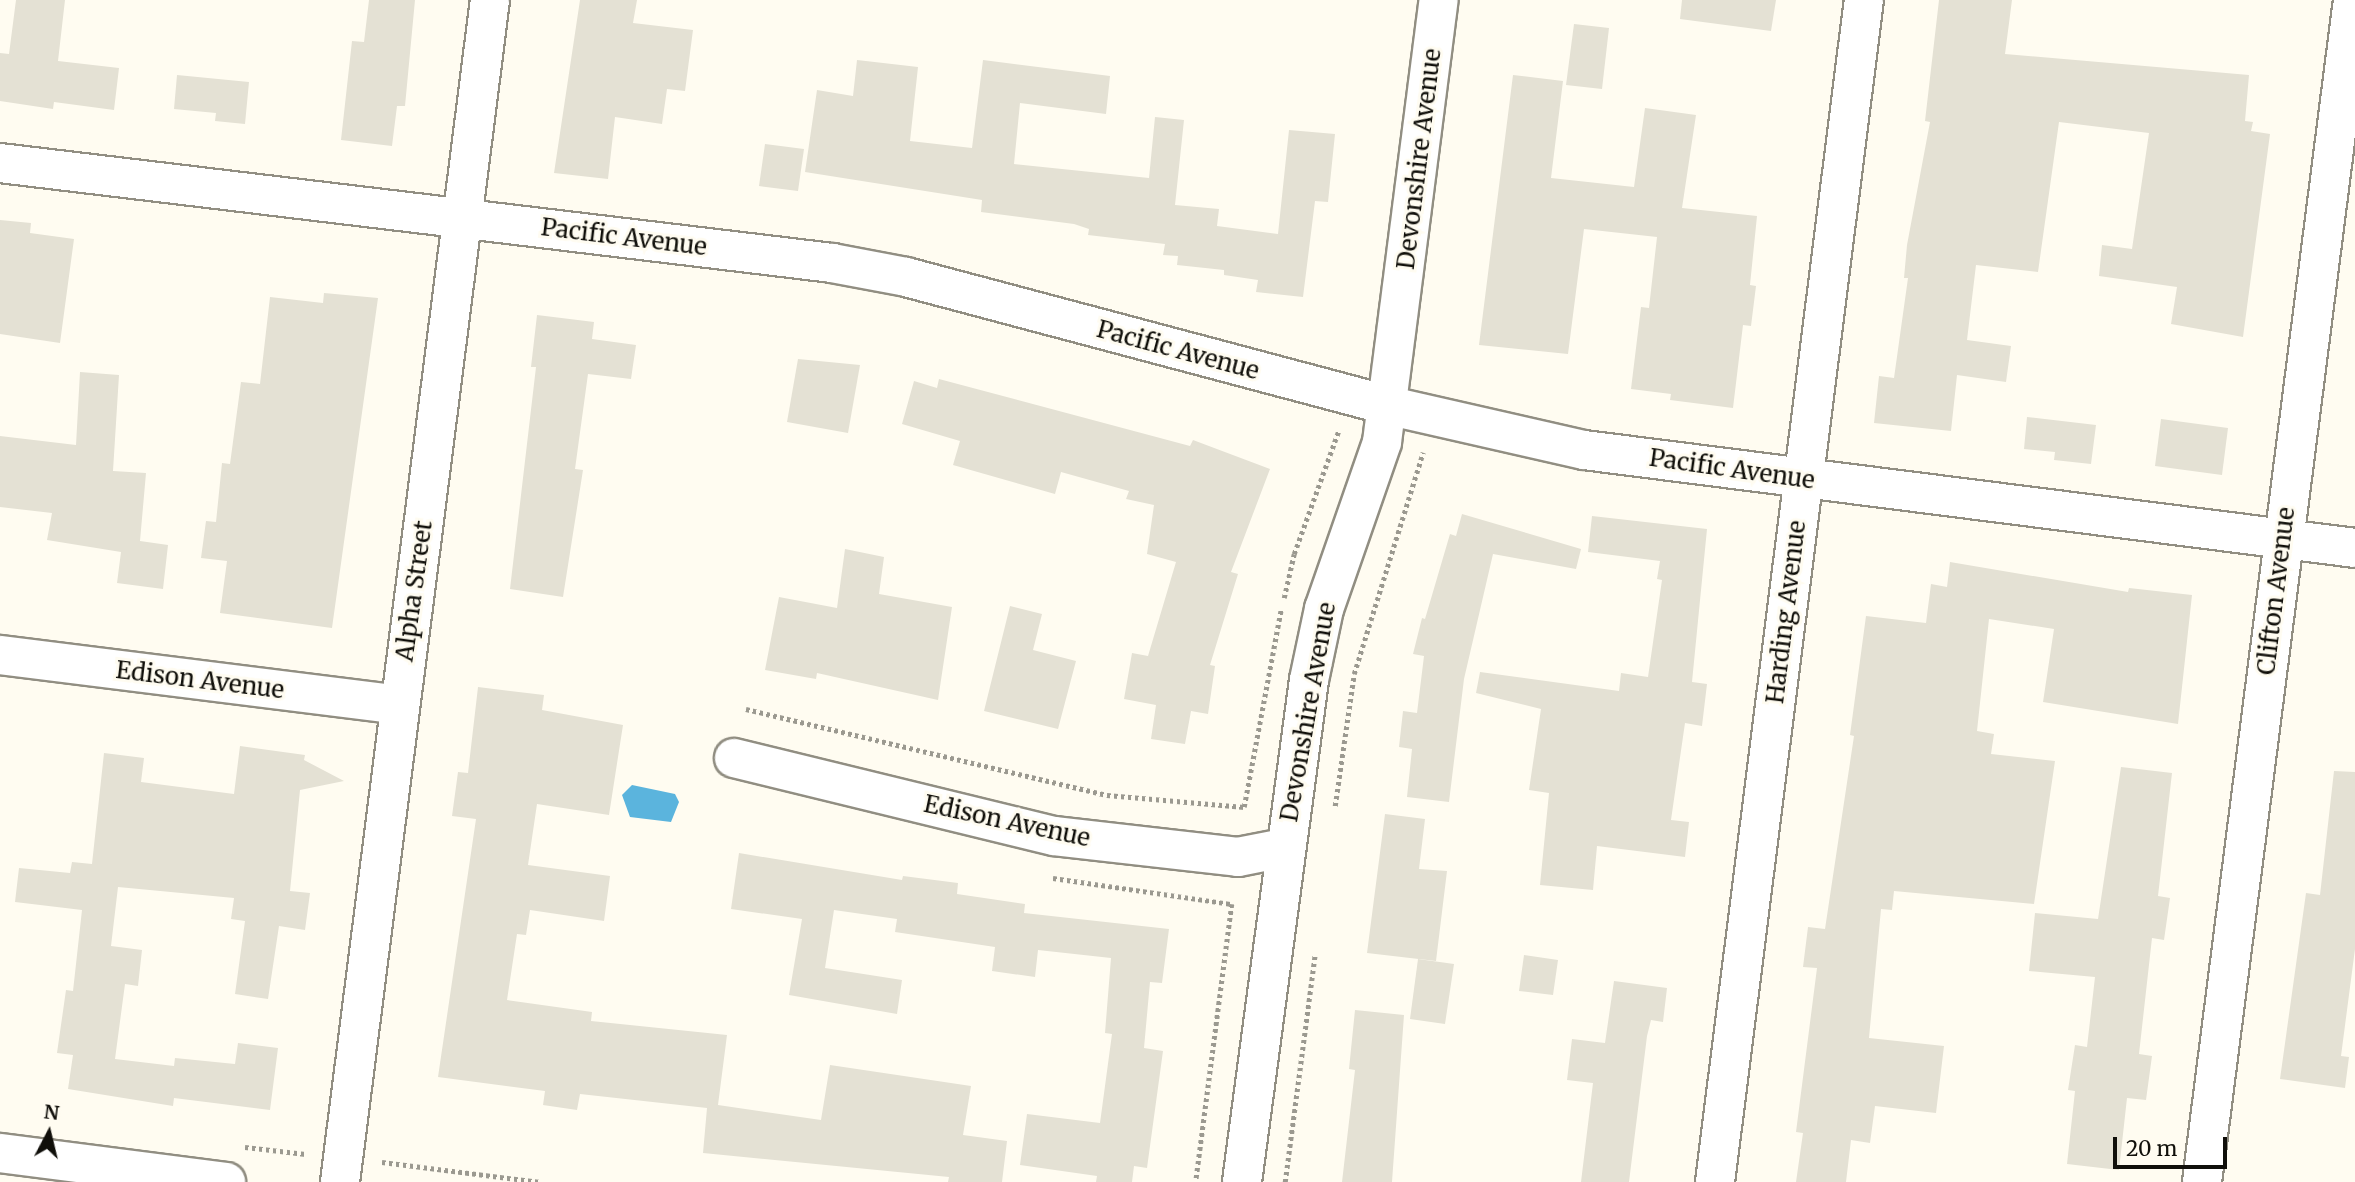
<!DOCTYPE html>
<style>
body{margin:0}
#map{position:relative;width:2355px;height:1182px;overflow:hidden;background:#fffcf1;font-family:Merriweather,serif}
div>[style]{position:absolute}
.water>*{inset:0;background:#5bb4dd}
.building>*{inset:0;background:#e4e1d4}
.path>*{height:4.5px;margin-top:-2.25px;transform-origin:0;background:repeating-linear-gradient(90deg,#9b9990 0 3.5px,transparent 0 7px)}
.roads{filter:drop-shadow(2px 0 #918e82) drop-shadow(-2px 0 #918e82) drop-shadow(0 2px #918e82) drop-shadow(0 -2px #918e82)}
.street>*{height:38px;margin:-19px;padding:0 19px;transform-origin:19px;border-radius:19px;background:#fff}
span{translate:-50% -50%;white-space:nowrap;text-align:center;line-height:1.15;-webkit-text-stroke:6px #fffcf1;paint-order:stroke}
.street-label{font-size:24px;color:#100f0a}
.north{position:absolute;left:14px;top:1098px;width:70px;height:70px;-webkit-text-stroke:5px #fffcf1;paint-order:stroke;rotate:7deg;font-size:19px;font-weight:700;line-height:28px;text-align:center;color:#100f0a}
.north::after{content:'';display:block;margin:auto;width:24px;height:32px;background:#100f0a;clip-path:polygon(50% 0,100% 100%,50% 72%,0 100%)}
.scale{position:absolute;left:2113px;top:1137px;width:114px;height:32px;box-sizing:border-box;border:4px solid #100f0a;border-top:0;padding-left:9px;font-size:21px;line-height:24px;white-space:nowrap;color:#100f0a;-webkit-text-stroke:5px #fffcf1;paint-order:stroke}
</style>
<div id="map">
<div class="water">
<div style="clip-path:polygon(632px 785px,675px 794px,679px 802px,671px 822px,630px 817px,622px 795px)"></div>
</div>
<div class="building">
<div style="clip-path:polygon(16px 0,65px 0,58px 61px,119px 68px,114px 110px,54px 102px,53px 109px,0 101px,0 53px,9px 54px)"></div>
<div style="clip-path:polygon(369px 0,415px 0,405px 106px,397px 106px,392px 146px,341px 140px,352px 41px,364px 42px)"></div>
<div style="clip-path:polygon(580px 0,637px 0,633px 23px,693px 30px,685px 91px,667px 89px,662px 124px,615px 117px,608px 179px,554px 173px)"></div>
<div style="clip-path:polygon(1682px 0,1776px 0,1771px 31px,1680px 19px)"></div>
<div style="clip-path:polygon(1939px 0,2012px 0,2005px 54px,2249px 75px,2245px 121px,2253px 122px,2251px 131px,2270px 134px,2243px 337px,2171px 324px,2177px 287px,2099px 276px,2102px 245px,2132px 249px,2149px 133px,2059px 122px,2038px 272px,1976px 265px,1967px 340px,2011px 346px,2006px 382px,1957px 375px,1951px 431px,1874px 423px,1879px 376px,1894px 378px,1908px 278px,1904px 278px,1907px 245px,1930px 122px,1925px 121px)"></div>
<div style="clip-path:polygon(1574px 24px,1609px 28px,1602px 89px,1566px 85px)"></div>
<div style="clip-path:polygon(857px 60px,918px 67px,910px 141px,972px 148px,983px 60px,1110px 76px,1106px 114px,1020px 103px,1014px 164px,1149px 178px,1155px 117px,1184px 120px,1175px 205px,1219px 209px,1217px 226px,1278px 234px,1289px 130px,1335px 134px,1328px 202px,1315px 201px,1303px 297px,1256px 292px,1258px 280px,1224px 275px,1224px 270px,1177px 265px,1178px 256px,1163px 255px,1165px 244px,1088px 235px,1089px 229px,1074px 224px,981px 212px,982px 200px,805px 172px,817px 90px,853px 96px)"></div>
<div style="clip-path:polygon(177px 75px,249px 82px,245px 124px,215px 121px,216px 113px,174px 109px)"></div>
<div style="clip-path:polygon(1513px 75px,1563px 81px,1551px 178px,1634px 187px,1645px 108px,1696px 115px,1682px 208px,1757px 216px,1750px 285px,1756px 286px,1751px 326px,1743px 325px,1733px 408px,1670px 400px,1671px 394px,1631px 389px,1641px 307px,1649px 308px,1657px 237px,1584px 229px,1568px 354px,1479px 345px)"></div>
<div style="clip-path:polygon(765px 144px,804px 149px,798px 191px,759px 186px)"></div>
<div style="clip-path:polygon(0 220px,31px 223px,30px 233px,74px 239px,60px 343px,0 334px)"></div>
<div style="clip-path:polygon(324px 293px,378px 298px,332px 628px,220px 613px,227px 561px,201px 558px,206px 521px,216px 522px,222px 463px,230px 464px,241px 382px,260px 384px,270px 297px,323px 303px)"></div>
<div style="clip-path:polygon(537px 315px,594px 322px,592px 339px,636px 345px,631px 379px,588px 374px,575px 469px,583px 470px,563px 597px,510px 589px,536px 367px,531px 367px)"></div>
<div style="clip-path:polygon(798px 359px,860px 365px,848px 433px,787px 422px)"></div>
<div style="clip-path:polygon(80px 372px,119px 375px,113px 471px,146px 473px,140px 541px,168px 545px,163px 589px,117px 583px,121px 552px,47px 540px,52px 513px,0 507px,0 436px,76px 445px)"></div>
<div style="clip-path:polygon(939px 379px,1190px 446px,1193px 440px,1270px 469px,1231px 572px,1238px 574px,1210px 665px,1215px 666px,1208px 714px,1191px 711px,1185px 744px,1151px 739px,1156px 705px,1124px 699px,1132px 653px,1148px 656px,1176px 562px,1147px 554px,1154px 505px,1126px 499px,1129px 491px,1061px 472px,1055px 494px,953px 465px,960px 441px,902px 424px,914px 381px,937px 388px)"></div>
<div style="clip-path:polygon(2027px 417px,2096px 425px,2091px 464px,2054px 460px,2055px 452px,2024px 449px)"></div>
<div style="clip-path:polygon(2161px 419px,2228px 428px,2222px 475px,2155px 466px)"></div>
<div style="clip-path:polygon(1462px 514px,1581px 549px,1576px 569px,1493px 554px,1464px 679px,1449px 802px,1407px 797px,1412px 749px,1399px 747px,1403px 711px,1417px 713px,1424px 656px,1413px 654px,1422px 618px,1425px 619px,1450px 534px,1456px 536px)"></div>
<div style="clip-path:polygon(1592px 516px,1707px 529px,1692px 682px,1707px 684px,1702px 726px,1685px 723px,1671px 820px,1689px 822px,1685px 857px,1597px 846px,1593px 890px,1540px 885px,1549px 793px,1529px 790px,1541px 709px,1476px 693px,1480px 672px,1619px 691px,1621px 673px,1648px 677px,1662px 580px,1657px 579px,1660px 561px,1588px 552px)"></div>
<div style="clip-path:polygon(845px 549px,884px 557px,879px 594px,952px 607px,938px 700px,817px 673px,816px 679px,765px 670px,779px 597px,837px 608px)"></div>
<div style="clip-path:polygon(1950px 562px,2128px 592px,2129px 588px,2192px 595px,2178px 724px,2043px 702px,2054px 629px,1989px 619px,1977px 731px,1994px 734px,1991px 754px,2055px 761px,2034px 904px,1894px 891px,1892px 910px,1881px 909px,1869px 1038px,1944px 1046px,1936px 1113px,1875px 1106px,1870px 1143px,1851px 1140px,1846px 1182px,1796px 1182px,1803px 1133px,1796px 1132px,1817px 968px,1803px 967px,1808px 927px,1825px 929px,1854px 736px,1850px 735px,1866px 616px,1926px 623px,1931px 584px,1947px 587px)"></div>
<div style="clip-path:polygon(1010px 606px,1042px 614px,1033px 650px,1076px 661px,1058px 729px,984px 711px)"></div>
<div style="clip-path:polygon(478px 687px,544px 695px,542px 710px,623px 725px,609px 815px,537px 804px,528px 865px,610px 876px,604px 921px,530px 910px,526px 935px,517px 934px,507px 1000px,592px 1012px,591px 1021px,727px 1035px,718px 1105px,821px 1120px,830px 1065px,971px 1086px,963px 1135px,1007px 1141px,1002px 1182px,948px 1182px,949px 1177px,703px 1153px,707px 1108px,580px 1094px,577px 1110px,543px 1105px,545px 1091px,438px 1077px,476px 819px,452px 816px,458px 772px,468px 773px)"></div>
<div style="clip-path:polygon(240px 746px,305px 755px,304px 760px,344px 781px,300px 790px,290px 891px,310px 893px,305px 930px,279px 926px,268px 999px,235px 994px,245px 921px,231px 919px,234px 898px,118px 887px,111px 946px,142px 950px,138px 986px,125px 984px,115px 1059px,174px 1066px,175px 1058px,235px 1064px,238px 1043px,278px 1048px,270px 1110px,174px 1098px,173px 1106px,68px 1089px,73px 1055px,57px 1053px,66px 990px,73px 991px,82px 910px,15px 902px,19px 868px,70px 873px,72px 862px,92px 864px,104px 753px,144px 758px,141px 782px,234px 794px)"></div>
<div style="clip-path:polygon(2121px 767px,2172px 773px,2158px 896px,2170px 898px,2164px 940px,2152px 938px,2139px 1054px,2152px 1056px,2146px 1100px,2127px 1098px,2119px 1170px,2067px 1164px,2075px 1091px,2068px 1090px,2075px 1045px,2087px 1047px,2095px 977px,2029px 971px,2035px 913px,2098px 919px)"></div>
<div style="clip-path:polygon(2334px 771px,2355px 772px,2355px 949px,2341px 1056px,2349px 1057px,2345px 1088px,2280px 1079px,2306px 893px,2320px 895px)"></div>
<div style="clip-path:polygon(1385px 814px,1425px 819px,1419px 869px,1447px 871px,1436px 961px,1367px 953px)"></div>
<div style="clip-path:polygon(739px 853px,902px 880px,903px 876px,958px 883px,957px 894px,1025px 904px,1024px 913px,1169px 929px,1162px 983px,1150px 982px,1144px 1048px,1163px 1051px,1147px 1168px,1134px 1166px,1132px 1182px,1096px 1182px,1097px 1176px,1020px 1165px,1027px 1114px,1100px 1123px,1112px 1034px,1105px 1033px,1111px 958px,1038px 950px,1035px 977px,992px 971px,995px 947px,895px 932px,897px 919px,834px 910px,825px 968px,902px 980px,897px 1014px,789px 995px,802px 919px,731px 909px)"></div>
<div style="clip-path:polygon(1524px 955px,1558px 960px,1553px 995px,1519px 991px)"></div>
<div style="clip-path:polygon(1418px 959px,1454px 964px,1445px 1024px,1410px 1019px)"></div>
<div style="clip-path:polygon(1614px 981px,1667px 988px,1663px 1022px,1651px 1020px,1647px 1036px,1629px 1182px,1581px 1182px,1593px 1083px,1567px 1080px,1572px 1039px,1605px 1043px)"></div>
<div style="clip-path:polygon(1355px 1010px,1404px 1015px,1392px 1182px,1342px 1182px,1355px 1070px,1349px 1069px)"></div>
</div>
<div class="path">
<div style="left:1284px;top:598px;width:45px;rotate:-77.2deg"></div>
<div style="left:1294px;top:554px;width:132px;rotate:-70.1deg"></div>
<div style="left:746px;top:709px;width:371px;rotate:13.4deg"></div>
<div style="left:1107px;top:795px;width:138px;rotate:5deg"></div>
<div style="left:1244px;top:807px;width:200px;rotate:-79.4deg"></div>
<div style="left:1335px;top:806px;width:133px;rotate:-81.8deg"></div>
<div style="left:1354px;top:674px;width:232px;rotate:-72.7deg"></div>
<div style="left:1053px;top:878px;width:181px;rotate:8.3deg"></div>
<div style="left:1232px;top:904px;width:280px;rotate:97.4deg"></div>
<div style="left:245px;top:1147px;width:61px;rotate:6.5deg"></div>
<div style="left:382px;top:1162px;width:160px;rotate:7.2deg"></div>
<div style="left:1285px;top:1182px;width:230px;rotate:-82.5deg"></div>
</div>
<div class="roads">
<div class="street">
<div style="left:0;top:163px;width:838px;rotate:6.85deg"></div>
<div style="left:832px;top:263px;width:75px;rotate:10.7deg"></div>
<div style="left:906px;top:277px;width:497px;rotate:14.9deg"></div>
<div style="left:1386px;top:405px;width:203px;rotate:12.8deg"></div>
<div style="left:1584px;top:450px;width:777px;rotate:7.24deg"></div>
<div style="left:0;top:655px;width:402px;rotate:7.1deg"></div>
<div style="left:734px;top:758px;width:329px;rotate:13.7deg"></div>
<div style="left:1054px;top:836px;width:185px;rotate:6.5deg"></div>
<div style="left:1238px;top:857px;width:47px;rotate:-11.1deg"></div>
<div style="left:0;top:1153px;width:228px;rotate:7.3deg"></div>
<div style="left:340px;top:1182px;width:1191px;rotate:-82.77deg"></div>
<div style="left:1242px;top:1182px;width:506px;rotate:-82.4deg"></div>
<div style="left:1309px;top:680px;width:73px;rotate:-78.1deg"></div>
<div style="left:1324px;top:609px;width:177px;rotate:-70.8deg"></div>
<div style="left:1382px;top:442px;width:446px;rotate:-82.7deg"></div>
<div style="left:1715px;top:1182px;width:1191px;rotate:-82.82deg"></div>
<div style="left:2202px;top:1182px;width:1192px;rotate:-82.72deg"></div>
</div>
</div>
<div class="street-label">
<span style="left:1419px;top:159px;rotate:-83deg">Devonshire Avenue</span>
<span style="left:624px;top:237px;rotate:7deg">Pacific Avenue</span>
<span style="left:1178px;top:350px;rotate:15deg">Pacific Avenue</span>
<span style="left:1732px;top:469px;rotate:8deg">Pacific Avenue</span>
<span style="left:414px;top:591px;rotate:-82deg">Alpha Street</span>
<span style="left:2276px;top:591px;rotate:-83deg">Clifton Avenue</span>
<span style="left:1786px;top:612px;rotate:-83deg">Harding Avenue</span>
<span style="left:200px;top:680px;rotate:7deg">Edison Avenue</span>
<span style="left:1308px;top:712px;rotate:-80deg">Devonshire Avenue</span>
<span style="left:1007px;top:821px;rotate:12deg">Edison Avenue</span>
</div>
<div class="north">N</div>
<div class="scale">20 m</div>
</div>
